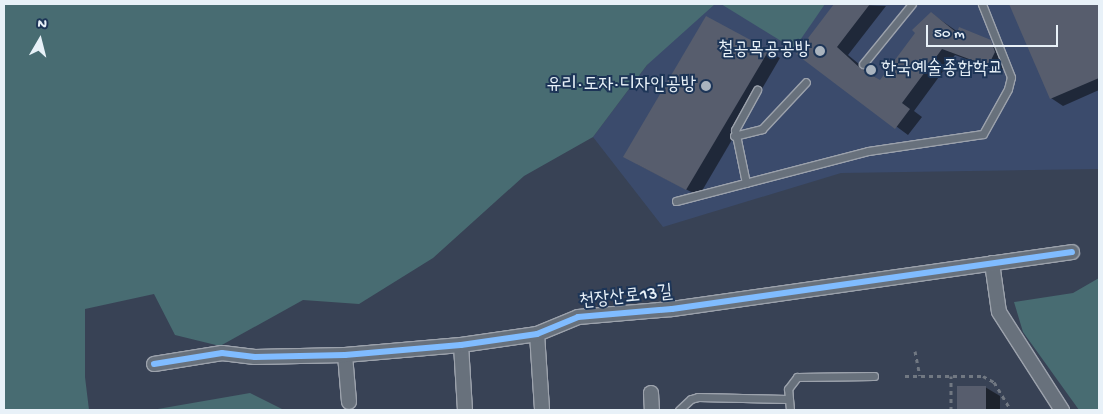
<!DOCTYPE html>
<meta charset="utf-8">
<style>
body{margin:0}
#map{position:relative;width:1103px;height:414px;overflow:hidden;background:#384255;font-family:"Gochi Hand","Poor Story",sans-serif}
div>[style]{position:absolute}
.built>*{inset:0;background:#3b4b6c}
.green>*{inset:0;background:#486c72}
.shadow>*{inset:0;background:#0007}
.building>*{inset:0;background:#575d6d}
.path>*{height:3px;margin-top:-1.5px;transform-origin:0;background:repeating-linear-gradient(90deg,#717882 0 4px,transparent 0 8px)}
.roads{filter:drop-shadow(1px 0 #9ca2ac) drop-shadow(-1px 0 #9ca2ac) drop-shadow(0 1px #9ca2ac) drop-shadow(0 -1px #9ca2ac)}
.service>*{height:7px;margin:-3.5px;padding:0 3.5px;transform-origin:3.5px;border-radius:3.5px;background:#68717c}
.minor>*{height:14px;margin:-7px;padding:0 7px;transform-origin:7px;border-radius:7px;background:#68717c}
.cycleway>*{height:6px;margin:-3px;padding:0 3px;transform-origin:3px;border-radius:3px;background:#80bcff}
.dots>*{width:14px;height:14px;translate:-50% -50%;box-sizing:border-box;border:2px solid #1d3557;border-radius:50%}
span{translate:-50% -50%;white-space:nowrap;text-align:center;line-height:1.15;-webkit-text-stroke:4px #1d3557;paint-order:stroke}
.poi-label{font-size:19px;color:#e8f1f8}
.right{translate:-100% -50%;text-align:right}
.left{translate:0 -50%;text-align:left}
.street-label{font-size:19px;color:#e8f1f8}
.frame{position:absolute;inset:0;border:5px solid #e8f1f8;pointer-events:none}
.north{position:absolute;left:15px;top:15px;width:50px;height:50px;-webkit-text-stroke:4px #1d3557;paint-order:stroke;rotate:8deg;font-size:14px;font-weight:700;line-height:20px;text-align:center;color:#e8f1f8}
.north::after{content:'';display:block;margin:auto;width:18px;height:22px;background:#e8f1f8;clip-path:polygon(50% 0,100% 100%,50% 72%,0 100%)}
.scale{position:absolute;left:926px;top:25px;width:132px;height:22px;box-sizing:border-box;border:2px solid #e8f1f8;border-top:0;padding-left:6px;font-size:15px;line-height:18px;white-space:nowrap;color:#e8f1f8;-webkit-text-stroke:4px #1d3557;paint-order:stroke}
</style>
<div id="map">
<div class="built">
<div style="clip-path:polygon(693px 4px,1099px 4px,1099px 169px,841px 173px,663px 227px,593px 137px)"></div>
</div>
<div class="green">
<div style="clip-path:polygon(4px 4px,715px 4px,647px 65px,593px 137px,524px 176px,433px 258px,359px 304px,303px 300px,220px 346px,175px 335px,154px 294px,85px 309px,85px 377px,89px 410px,4px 410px)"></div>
<div style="clip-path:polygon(721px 4px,825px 4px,794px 49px)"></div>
<div style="clip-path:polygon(1099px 278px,1099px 410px,1079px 410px,1023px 332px,1014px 302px,1073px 293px)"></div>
<div style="clip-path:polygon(250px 393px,284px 410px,152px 410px)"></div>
</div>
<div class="shadow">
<div style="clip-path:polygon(836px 4px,886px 6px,848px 55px,881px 82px,932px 14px,958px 32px,1003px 49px,1007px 60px,1001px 72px,955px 55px,914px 111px,922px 117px,908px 135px,798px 54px)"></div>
<div style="clip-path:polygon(1010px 4px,1099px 4px,1099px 90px,1063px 106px,1051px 98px)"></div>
<div style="clip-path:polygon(768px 51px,780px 58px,699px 196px,637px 164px)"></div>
<div style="clip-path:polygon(958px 387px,985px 387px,1000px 396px,1000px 410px,959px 410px)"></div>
</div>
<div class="building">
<div style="clip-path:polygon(834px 4px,870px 4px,837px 47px,860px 68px,880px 80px,915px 33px,912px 30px,931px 12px,957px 33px,959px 27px,991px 40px,995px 52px,988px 66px,942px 49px,902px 103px,910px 109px,895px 129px,796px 54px)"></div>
<div style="clip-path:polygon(1009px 4px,1099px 4px,1099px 78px,1050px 99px)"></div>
<div style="clip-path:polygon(706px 16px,769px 50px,686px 190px,623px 157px)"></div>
<div style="clip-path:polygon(957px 386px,986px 386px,986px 410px,957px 410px)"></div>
</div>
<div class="path">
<div style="left:915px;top:351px;width:25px;rotate:79deg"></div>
<div style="left:905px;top:376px;width:78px"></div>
<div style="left:983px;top:376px;width:13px;rotate:29deg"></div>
<div style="left:994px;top:382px;width:33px;rotate:59deg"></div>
<div style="left:951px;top:410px;width:34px;rotate:-90deg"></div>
</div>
<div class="roads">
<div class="service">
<div style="left:863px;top:64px;width:77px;rotate:-50.8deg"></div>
<div style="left:734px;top:136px;width:29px;rotate:-14deg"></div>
<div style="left:762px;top:129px;width:64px;rotate:-46.9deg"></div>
<div style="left:746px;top:183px;width:54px;rotate:-101.7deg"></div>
<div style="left:735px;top:130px;width:46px;rotate:-61.2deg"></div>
<div style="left:676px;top:201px;width:198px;rotate:-14.6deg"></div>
<div style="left:868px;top:151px;width:116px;rotate:-8.4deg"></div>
<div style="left:983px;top:134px;width:51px;rotate:-60.9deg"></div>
<div style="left:1008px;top:89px;width:12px;rotate:-76deg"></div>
<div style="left:1011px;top:77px;width:79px;rotate:-111.7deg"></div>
<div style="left:679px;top:410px;width:16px;rotate:-43deg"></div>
<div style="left:691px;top:399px;width:7px;rotate:-16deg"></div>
<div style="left:698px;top:397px;width:89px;rotate:1.3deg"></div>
<div style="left:790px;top:410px;width:21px;rotate:-95deg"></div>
<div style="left:788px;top:389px;width:15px;rotate:-53deg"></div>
<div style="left:797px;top:377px;width:77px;rotate:-0.7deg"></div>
</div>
<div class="minor">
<div style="left:992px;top:263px;width:49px;rotate:81.9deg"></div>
<div style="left:999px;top:312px;width:117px;rotate:57.3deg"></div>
<div style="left:537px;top:334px;width:75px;rotate:86.2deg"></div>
<div style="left:461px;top:345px;width:65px;rotate:86.5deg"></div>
<div style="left:345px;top:355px;width:47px;rotate:85.1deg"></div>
<div style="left:154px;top:364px;width:69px;rotate:-9.2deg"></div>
<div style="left:222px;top:353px;width:33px;rotate:7deg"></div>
<div style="left:255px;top:357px;width:90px;rotate:-1.3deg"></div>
<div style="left:345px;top:355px;width:116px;rotate:-4.9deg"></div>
<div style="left:461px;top:345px;width:77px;rotate:-8.2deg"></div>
<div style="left:537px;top:334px;width:44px;rotate:-22.5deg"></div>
<div style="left:578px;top:317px;width:94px;rotate:-4.9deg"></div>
<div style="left:672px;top:309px;width:404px;rotate:-8.1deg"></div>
<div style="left:651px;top:393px;width:17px;rotate:87deg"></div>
</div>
</div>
<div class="cycleway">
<div style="left:154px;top:364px;width:69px;rotate:-9.2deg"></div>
<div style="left:222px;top:353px;width:33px;rotate:7deg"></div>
<div style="left:255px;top:357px;width:90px;rotate:-1.3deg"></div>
<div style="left:345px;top:355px;width:116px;rotate:-4.9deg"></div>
<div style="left:461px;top:345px;width:77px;rotate:-8.2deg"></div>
<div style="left:537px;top:334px;width:44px;rotate:-22.5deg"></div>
<div style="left:578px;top:317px;width:94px;rotate:-4.9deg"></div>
<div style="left:672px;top:309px;width:404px;rotate:-8.1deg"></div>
</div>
<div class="dots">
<div style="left:820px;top:51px;background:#aab4bf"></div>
<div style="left:871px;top:70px;background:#aab4bf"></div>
<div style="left:706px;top:86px;background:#aab4bf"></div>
</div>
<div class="poi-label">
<span class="right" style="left:810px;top:51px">철공목공공방</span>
<span class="left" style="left:881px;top:70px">한국예술종합학교</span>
<span class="right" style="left:696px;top:86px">유리·도자·디자인공방</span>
</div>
<div class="street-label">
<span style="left:626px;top:298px;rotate:-6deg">천장산로13길</span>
</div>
<div class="frame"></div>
<div class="north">N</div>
<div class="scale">50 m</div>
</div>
